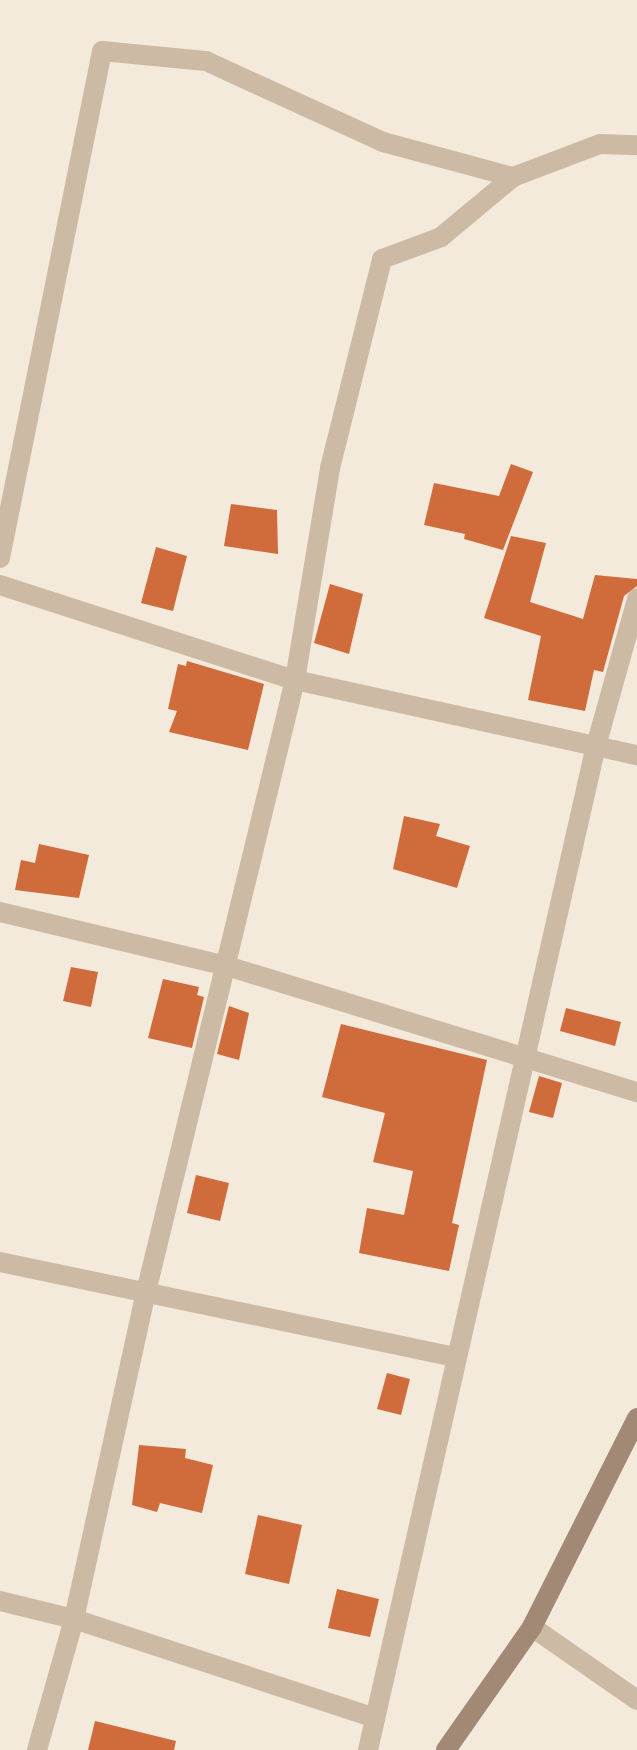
<!DOCTYPE html>
<style>
body{margin:0}
#map{position:relative;width:637px;height:1750px;overflow:hidden;background:#f4eadb;font-family:"Fira Sans",sans-serif}
div>[style]{position:absolute}
.building>*{inset:0;background:#d06b3c}
.street>*{height:20px;margin:-10px;padding:0 10px;transform-origin:10px;border-radius:10px;background:#cdbaa5}
.secondary>*{height:20px;margin:-10px;padding:0 10px;transform-origin:10px;border-radius:10px;background:#a18976}
span{translate:-50% -50%;white-space:nowrap;text-align:center;line-height:1.15;-webkit-text-stroke:8px #fbf3e7;paint-order:stroke}
</style>
<div id="map">
<div class="building">
<div style="clip-path:polygon(511px 464px,533px 472px,503px 550px,464px 539px,465px 534px,424px 525px,434px 483px,499px 496px)"></div>
<div style="clip-path:polygon(231px 504px,277px 510px,278px 554px,224px 546px)"></div>
<div style="clip-path:polygon(511px 536px,546px 543px,530px 602px,583px 619px,595px 575px,637px 579px,637px 586px,624px 596px,603px 672px,594px 670px,585px 711px,528px 700px,541px 636px,484px 618px)"></div>
<div style="clip-path:polygon(156px 547px,187px 556px,173px 611px,141px 603px)"></div>
<div style="clip-path:polygon(330px 584px,363px 594px,349px 654px,314px 643px)"></div>
<div style="clip-path:polygon(187px 661px,264px 684px,248px 750px,169px 732px,177px 711px,168px 709px,178px 664px,186px 666px)"></div>
<div style="clip-path:polygon(404px 816px,440px 824px,436px 836px,470px 846px,457px 888px,393px 869px)"></div>
<div style="clip-path:polygon(39px 844px,89px 855px,79px 898px,15px 890px,21px 860px,35px 863px)"></div>
<div style="clip-path:polygon(71px 967px,98px 972px,91px 1007px,63px 1001px)"></div>
<div style="clip-path:polygon(163px 979px,199px 987px,197px 995px,204px 997px,192px 1048px,148px 1038px)"></div>
<div style="clip-path:polygon(229px 1006px,249px 1013px,239px 1060px,217px 1054px)"></div>
<div style="clip-path:polygon(566px 1008px,621px 1022px,615px 1046px,560px 1031px)"></div>
<div style="clip-path:polygon(341px 1024px,487px 1060px,452px 1223px,459px 1225px,449px 1271px,359px 1253px,367px 1208px,404px 1215px,413px 1171px,373px 1162px,385px 1113px,322px 1097px)"></div>
<div style="clip-path:polygon(539px 1076px,562px 1083px,553px 1118px,529px 1112px)"></div>
<div style="clip-path:polygon(196px 1175px,229px 1183px,220px 1221px,187px 1213px)"></div>
<div style="clip-path:polygon(387px 1373px,410px 1379px,401px 1415px,377px 1409px)"></div>
<div style="clip-path:polygon(139px 1445px,186px 1449px,185px 1458px,213px 1465px,202px 1513px,160px 1503px,157px 1512px,132px 1505px)"></div>
<div style="clip-path:polygon(258px 1515px,302px 1525px,289px 1584px,245px 1574px)"></div>
<div style="clip-path:polygon(337px 1589px,379px 1599px,370px 1637px,328px 1628px)"></div>
<div style="clip-path:polygon(95px 1721px,176px 1741px,174px 1750px,88px 1750px)"></div>
</div>
<div class="street">
<div style="left:0;top:558px;width:517px;rotate:-78.62deg"></div>
<div style="left:102px;top:51px;width:104px;rotate:5.5deg"></div>
<div style="left:206px;top:61px;width:195px;rotate:24.6deg"></div>
<div style="left:383px;top:142px;width:135px;rotate:15.1deg"></div>
<div style="left:0;top:585px;width:310px;rotate:17.9deg"></div>
<div style="left:295px;top:680px;width:350px;rotate:12.4deg"></div>
<div style="left:0;top:912px;width:233px;rotate:13.4deg"></div>
<div style="left:227px;top:966px;width:429px;rotate:17.1deg"></div>
<div style="left:0;top:1262px;width:466px;rotate:11.8deg"></div>
<div style="left:0;top:1601px;width:76px;rotate:13.7deg"></div>
<div style="left:74px;top:1619px;width:317px;rotate:18.2deg"></div>
<div style="left:532px;top:1627px;width:128px;rotate:34.8deg"></div>
<div style="left:37px;top:1750px;width:136px;rotate:-74.2deg"></div>
<div style="left:74px;top:1619px;width:335px;rotate:-77.6deg"></div>
<div style="left:146px;top:1292px;width:630px;rotate:-76.32deg"></div>
<div style="left:295px;top:680px;width:215px;rotate:-80.6deg"></div>
<div style="left:330px;top:468px;width:215px;rotate:-76deg"></div>
<div style="left:382px;top:259px;width:63px;rotate:-20.4deg"></div>
<div style="left:441px;top:237px;width:94px;rotate:-39.8deg"></div>
<div style="left:513px;top:177px;width:93px;rotate:-20.8deg"></div>
<div style="left:600px;top:144px;width:37px;rotate:2deg"></div>
<div style="left:368px;top:1750px;width:1030px;rotate:-77.21deg"></div>
<div style="left:596px;top:746px;width:153px;rotate:-74.4deg"></div>
</div>
<div class="secondary">
<div style="left:446px;top:1750px;width:150px;rotate:-55deg"></div>
<div style="left:532px;top:1627px;width:234px;rotate:-63.3deg"></div>
</div>
</div>
